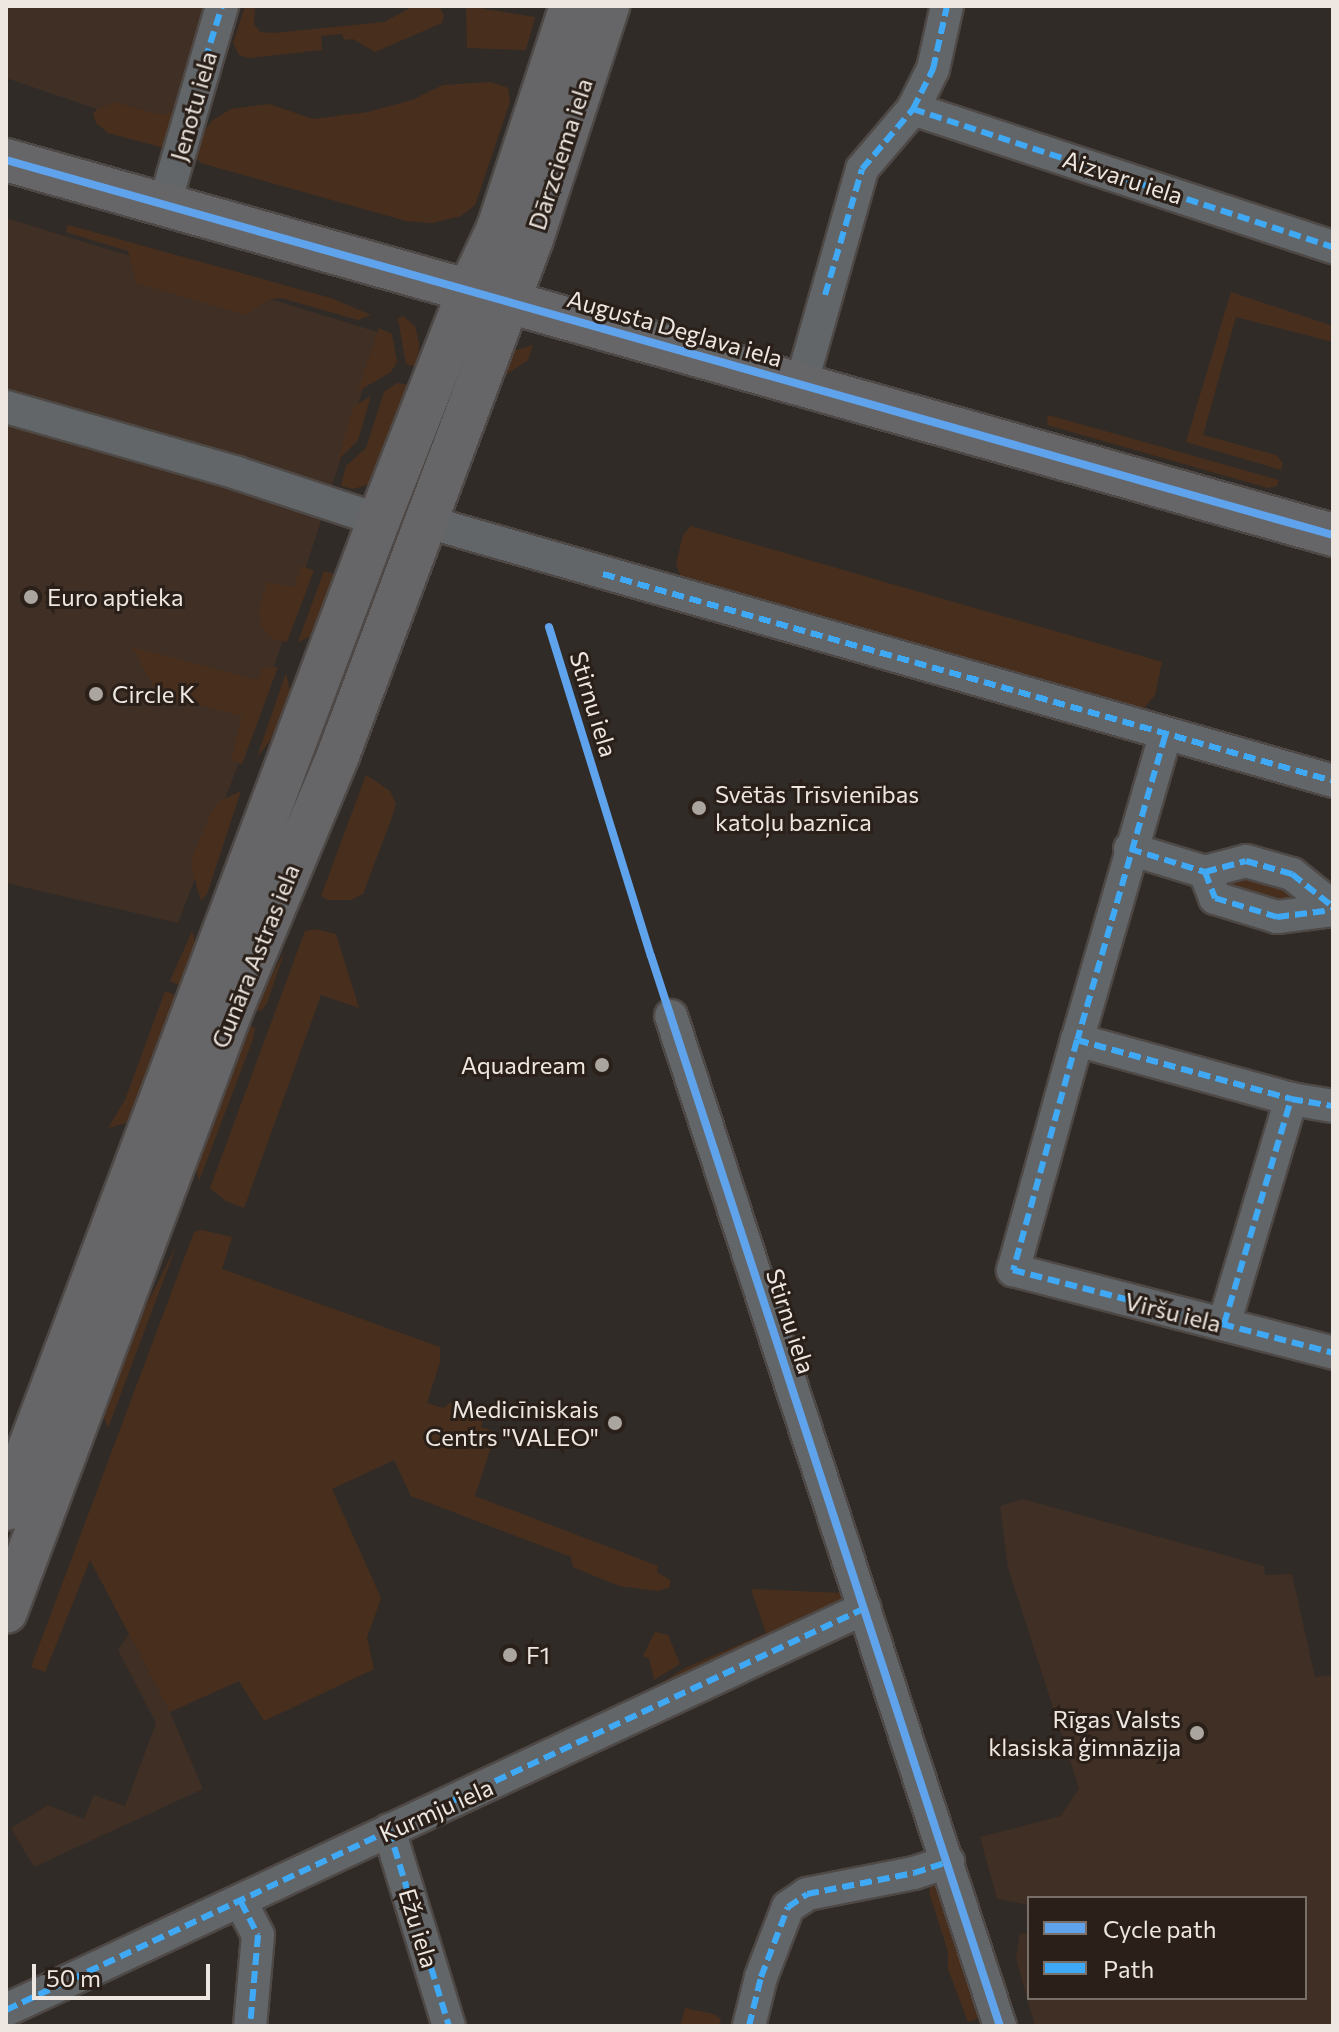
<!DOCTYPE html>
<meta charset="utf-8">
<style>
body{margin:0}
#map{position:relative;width:1339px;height:2032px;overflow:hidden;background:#312b27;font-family:Commissioner,sans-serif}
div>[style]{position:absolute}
.built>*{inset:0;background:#3f2f25}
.green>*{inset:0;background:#482f1d}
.roads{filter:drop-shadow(2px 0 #4e4946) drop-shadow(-2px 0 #4e4946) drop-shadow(0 2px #4e4946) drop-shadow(0 -2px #4e4946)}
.minor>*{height:32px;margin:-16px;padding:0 16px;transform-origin:16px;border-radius:16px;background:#636669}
.major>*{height:42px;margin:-21px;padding:0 21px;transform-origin:21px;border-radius:21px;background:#666668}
.quiet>*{height:6px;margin-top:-3px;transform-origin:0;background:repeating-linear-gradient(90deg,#3fa9f5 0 12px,transparent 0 18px)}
.cycleway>*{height:8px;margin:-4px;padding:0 4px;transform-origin:4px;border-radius:4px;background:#60a3ed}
.dots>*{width:22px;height:22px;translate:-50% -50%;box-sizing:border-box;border:4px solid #2a2019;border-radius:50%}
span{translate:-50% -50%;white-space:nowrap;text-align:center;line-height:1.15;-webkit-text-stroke:6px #2a2019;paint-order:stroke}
.street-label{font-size:24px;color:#ede6e1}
.poi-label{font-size:24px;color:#ede6e1}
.left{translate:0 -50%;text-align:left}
.right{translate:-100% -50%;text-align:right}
.frame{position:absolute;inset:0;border:8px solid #ede6e1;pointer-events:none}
.legend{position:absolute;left:1027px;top:1896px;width:280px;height:104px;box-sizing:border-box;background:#2a2019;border:2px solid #786f69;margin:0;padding:10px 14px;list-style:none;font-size:24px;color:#ede6e1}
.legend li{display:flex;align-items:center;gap:16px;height:40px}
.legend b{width:40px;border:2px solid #786f69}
.scale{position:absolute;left:32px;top:1964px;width:178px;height:36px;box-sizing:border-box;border:4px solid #ede6e1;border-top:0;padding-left:10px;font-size:24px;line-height:28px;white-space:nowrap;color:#ede6e1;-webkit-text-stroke:6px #2a2019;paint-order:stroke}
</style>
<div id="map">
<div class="built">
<div style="clip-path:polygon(6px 6px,209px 6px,175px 111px,161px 115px,117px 102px,97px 109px,6px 78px)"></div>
<div style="clip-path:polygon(6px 218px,381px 333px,268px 686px,178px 923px,6px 883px)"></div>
<div style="clip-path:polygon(1023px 1499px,1264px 1566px,1265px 1575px,1292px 1574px,1315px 1677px,1333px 1675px,1333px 2026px,1035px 2026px,1016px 1959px,1020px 1933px,1029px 1935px,1029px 1998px,1305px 1998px,1305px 1898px,1029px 1898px,1029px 1905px,997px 1899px,980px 1837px,1061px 1816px,1079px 1788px,1008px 1568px,1000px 1506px)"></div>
<div style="clip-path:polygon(129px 1634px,170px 1712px,203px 1789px,34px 1867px,11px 1828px,48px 1805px,84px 1819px,94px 1795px,125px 1806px,156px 1723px,118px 1650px)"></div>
</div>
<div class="green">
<div style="clip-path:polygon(245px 6px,255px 6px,254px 24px,260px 32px,274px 33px,384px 22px,414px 6px,439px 6px,444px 16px,442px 23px,375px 52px,353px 39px,344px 40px,342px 34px,321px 36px,322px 50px,250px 58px,239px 55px,233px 43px)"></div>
<div style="clip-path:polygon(466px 6px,535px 17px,526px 50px,467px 48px)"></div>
<div style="clip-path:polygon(491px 82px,508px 88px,510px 102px,475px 205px,461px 216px,432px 223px,406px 221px,201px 163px,195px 157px,200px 136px,213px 120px,231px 109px,269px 104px,313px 119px,368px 112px,412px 100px,443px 85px)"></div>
<div style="clip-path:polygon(116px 102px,161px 115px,175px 111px,164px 148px,108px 133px,96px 123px,93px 114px,97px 109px)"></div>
<div style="clip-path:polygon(68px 225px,331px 298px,371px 315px,358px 320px,281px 298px,271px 299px,246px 315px,136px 283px,128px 251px,66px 232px)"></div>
<div style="clip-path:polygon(1231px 292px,1333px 326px,1333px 342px,1236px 317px,1203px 435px,1276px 455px,1283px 463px,1281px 470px,1186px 442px)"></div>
<div style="clip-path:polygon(403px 316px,415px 326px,419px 344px,418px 367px,406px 364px,398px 319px)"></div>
<div style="clip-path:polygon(379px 328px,392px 334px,397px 362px,391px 372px,357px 392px)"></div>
<div style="clip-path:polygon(533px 345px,528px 360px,503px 377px,507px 362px,516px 350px)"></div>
<div style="clip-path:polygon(397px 383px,416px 386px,374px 483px,353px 489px,341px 486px,346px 466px,366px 448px,384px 392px)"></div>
<div style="clip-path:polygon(371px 396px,358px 440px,338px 460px,353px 407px)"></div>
<div style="clip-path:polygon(1048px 415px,1279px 480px,1277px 486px,1268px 488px,1047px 425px)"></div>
<div style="clip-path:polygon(691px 526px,1162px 662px,1155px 695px,1143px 709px,682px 580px,676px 564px,683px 535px)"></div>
<div style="clip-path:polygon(301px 566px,314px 570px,287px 642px,272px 639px,261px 626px,259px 609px,267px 582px,294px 587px)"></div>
<div style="clip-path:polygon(324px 571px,345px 577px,317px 633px,298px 642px)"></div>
<div style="clip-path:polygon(132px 647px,258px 680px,263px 668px,278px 667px,242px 764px,231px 760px,242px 716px,169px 697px,170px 690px,154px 687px)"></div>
<div style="clip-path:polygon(286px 673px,290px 691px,273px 737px,257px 757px)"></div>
<div style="clip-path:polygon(366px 775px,390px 791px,396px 804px,392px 817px,363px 894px,351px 900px,328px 900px,321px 896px)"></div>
<div style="clip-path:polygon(241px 791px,207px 894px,201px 901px,191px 866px,193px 855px,212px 811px,220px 801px)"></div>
<div style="clip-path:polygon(1247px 873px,1279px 883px,1295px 901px,1268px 907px,1244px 900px,1225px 880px)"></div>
<div style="clip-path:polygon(315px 929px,336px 934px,359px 1008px,321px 995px,244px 1208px,226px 1201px,210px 1188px,305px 931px)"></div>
<div style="clip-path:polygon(192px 931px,196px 945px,181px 986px,170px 981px)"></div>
<div style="clip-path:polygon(285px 950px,267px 1003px,262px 1010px,253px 1012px)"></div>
<div style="clip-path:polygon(165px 991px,179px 996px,131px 1116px,126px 1123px,108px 1128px,125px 1100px)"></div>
<div style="clip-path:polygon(249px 1024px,255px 1028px,253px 1039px,199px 1181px,195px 1164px)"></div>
<div style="clip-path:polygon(202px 1230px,232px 1237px,222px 1269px,440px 1347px,440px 1362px,427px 1403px,443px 1408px,450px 1403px,484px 1417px,481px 1427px,496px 1432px,475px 1496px,658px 1566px,657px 1572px,670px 1580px,670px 1587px,658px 1591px,619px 1586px,573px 1567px,571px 1557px,411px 1496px,394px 1460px,332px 1489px,381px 1598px,367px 1638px,374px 1669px,264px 1721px,239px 1681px,170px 1712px,90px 1560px,45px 1672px,31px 1667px,194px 1232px)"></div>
<div style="clip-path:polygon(177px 1244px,108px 1428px,102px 1411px,130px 1338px)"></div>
<div style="clip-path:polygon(751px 1589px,842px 1593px,839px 1608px,662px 1689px,661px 1683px,685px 1668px,766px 1633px)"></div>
<div style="clip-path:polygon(655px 1632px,668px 1635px,680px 1664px,654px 1680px,649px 1658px,643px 1656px)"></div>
<div style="clip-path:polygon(936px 1884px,943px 1885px,985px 2016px,968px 2022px,948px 1969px,948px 1952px,929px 1892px,930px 1887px)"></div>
<div style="clip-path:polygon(685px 2008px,714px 2014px,721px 2019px,719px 2026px,680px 2026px)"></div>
</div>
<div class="roads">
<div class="minor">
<div style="left:913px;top:109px;width:442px;rotate:18.2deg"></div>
<div style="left:164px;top:206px;width:208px;rotate:-73.8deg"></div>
<div style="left:801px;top:385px;width:224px;rotate:-74.2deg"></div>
<div style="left:862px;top:169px;width:79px;rotate:-49.6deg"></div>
<div style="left:913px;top:109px;width:45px;rotate:-63.4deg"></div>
<div style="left:933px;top:69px;width:65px;rotate:-77.5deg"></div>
<div style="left:6px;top:407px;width:240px;rotate:15.9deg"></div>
<div style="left:237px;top:473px;width:150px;rotate:18.3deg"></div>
<div style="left:424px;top:521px;width:945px;rotate:15.96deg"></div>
<div style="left:1165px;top:736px;width:316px;rotate:106.1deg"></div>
<div style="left:1077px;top:1040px;width:222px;rotate:15.4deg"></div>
<div style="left:1291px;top:1099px;width:43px;rotate:9.5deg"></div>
<div style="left:1130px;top:849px;width:78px;rotate:17deg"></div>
<div style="left:1205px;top:872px;width:42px;rotate:-15deg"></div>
<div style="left:1246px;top:861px;width:48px;rotate:15.8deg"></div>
<div style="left:1292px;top:874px;width:53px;rotate:38.8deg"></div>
<div style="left:1205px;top:872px;width:28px;rotate:69deg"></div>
<div style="left:1215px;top:898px;width:65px;rotate:17deg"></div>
<div style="left:1277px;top:917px;width:56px;rotate:-7.1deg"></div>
<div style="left:671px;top:1016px;width:1062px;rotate:71.96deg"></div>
<div style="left:1077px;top:1040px;width:239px;rotate:105.5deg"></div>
<div style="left:1013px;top:1270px;width:331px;rotate:14.5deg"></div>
<div style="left:1224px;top:1324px;width:235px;rotate:-73.4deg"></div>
<div style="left:389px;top:1830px;width:205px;rotate:73deg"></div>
<div style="left:241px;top:1902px;width:37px;rotate:63deg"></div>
<div style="left:258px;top:1935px;width:91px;rotate:95deg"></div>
<div style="left:6px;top:2010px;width:948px;rotate:-25.08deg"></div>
<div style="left:749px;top:2026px;width:50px;rotate:-76.2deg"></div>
<div style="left:761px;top:1977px;width:75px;rotate:-68.9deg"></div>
<div style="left:788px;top:1907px;width:23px;rotate:-34deg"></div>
<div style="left:807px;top:1894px;width:109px;rotate:-11.1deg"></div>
<div style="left:914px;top:1873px;width:36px;rotate:-18deg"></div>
</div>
<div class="major">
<div style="left:6px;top:160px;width:1379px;rotate:15.78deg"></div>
<div style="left:6px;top:1509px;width:1057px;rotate:-69.34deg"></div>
<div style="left:379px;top:520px;width:247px;rotate:-68.6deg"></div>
<div style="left:469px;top:290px;width:68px;rotate:-64.9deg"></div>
<div style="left:498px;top:228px;width:234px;rotate:-71.8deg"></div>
<div style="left:6px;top:1612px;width:644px;rotate:-69.45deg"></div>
<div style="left:232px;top:1009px;width:277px;rotate:-67.3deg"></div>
<div style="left:339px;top:753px;width:549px;rotate:-69.42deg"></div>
<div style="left:532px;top:239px;width:245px;rotate:-71.9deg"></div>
</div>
</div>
<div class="quiet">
<div style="left:205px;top:60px;width:57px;rotate:-72.5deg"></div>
<div style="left:913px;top:109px;width:442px;rotate:18.2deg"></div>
<div style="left:825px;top:295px;width:131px;rotate:-73.6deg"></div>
<div style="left:862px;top:169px;width:79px;rotate:-49.6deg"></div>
<div style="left:913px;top:109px;width:45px;rotate:-63.4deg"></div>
<div style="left:933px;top:69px;width:65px;rotate:-77.5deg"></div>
<div style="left:603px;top:574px;width:759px;rotate:15.83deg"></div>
<div style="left:1165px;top:736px;width:316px;rotate:106.1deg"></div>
<div style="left:1077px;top:1040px;width:222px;rotate:15.4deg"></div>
<div style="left:1291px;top:1099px;width:43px;rotate:9.5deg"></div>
<div style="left:1130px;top:849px;width:78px;rotate:17deg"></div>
<div style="left:1205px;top:872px;width:42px;rotate:-15deg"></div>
<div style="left:1246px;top:861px;width:48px;rotate:15.8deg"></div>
<div style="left:1292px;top:874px;width:53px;rotate:38.8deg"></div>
<div style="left:1205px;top:872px;width:28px;rotate:69deg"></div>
<div style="left:1215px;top:898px;width:65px;rotate:17deg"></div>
<div style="left:1277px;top:917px;width:56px;rotate:-7.1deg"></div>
<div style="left:1077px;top:1040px;width:239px;rotate:105.5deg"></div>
<div style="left:1013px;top:1270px;width:331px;rotate:14.5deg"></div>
<div style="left:1224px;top:1324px;width:235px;rotate:-73.4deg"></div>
<div style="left:389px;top:1830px;width:205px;rotate:73deg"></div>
<div style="left:241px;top:1902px;width:37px;rotate:63deg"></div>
<div style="left:258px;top:1935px;width:91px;rotate:95deg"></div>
<div style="left:6px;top:2010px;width:948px;rotate:-25.08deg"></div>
<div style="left:749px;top:2026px;width:50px;rotate:-76.2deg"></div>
<div style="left:761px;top:1977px;width:75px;rotate:-68.9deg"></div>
<div style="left:788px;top:1907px;width:23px;rotate:-34deg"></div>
<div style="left:807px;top:1894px;width:109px;rotate:-11.1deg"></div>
<div style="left:914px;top:1873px;width:36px;rotate:-18deg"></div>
</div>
<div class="cycleway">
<div style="left:6px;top:160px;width:1379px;rotate:15.78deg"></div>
<div style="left:549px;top:627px;width:344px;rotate:72.8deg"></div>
<div style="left:651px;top:956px;width:1125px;rotate:71.94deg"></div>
</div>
<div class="dots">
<div style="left:31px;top:597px;background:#aba5a0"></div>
<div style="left:96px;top:694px;background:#aba5a0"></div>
<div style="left:699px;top:808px;background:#aba5a0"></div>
<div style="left:602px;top:1065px;background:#aba5a0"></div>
<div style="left:615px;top:1423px;background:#aba5a0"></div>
<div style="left:510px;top:1655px;background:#aba5a0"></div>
<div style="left:1197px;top:1733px;background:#aba5a0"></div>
</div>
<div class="street-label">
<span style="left:193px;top:106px;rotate:-74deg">Jenotu iela</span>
<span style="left:560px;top:154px;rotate:-72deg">Dārzciema iela</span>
<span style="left:1123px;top:177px;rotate:18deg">Aizvaru iela</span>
<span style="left:675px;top:328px;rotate:16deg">Augusta Deglava iela</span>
<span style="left:594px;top:704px;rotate:73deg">Stirnu iela</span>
<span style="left:255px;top:956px;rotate:-68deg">Gunāra Astras iela</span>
<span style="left:1173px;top:1312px;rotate:14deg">Viršu iela</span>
<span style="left:791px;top:1321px;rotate:72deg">Stirnu iela</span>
<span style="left:436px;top:1810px;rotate:-24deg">Kurmju iela</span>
<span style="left:419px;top:1928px;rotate:73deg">Ežu iela</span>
</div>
<div class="poi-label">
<span class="left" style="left:47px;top:597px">Euro aptieka</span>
<span class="left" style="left:112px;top:694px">Circle K</span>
<span class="left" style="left:715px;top:808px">Svētās Trīsvienības<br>katoļu baznīca</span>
<span class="right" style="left:586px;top:1065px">Aquadream</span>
<span class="right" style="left:599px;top:1423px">Medicīniskais<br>Centrs "VALEO"</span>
<span class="left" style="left:526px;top:1655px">F1</span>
<span class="right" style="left:1181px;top:1733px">Rīgas Valsts<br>klasiskā ģimnāzija</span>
</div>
<div class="frame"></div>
<ul class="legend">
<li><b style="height:10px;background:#60a3ed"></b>Cycle path</li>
<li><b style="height:10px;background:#3fa9f5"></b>Path</li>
</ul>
<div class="scale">50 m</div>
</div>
